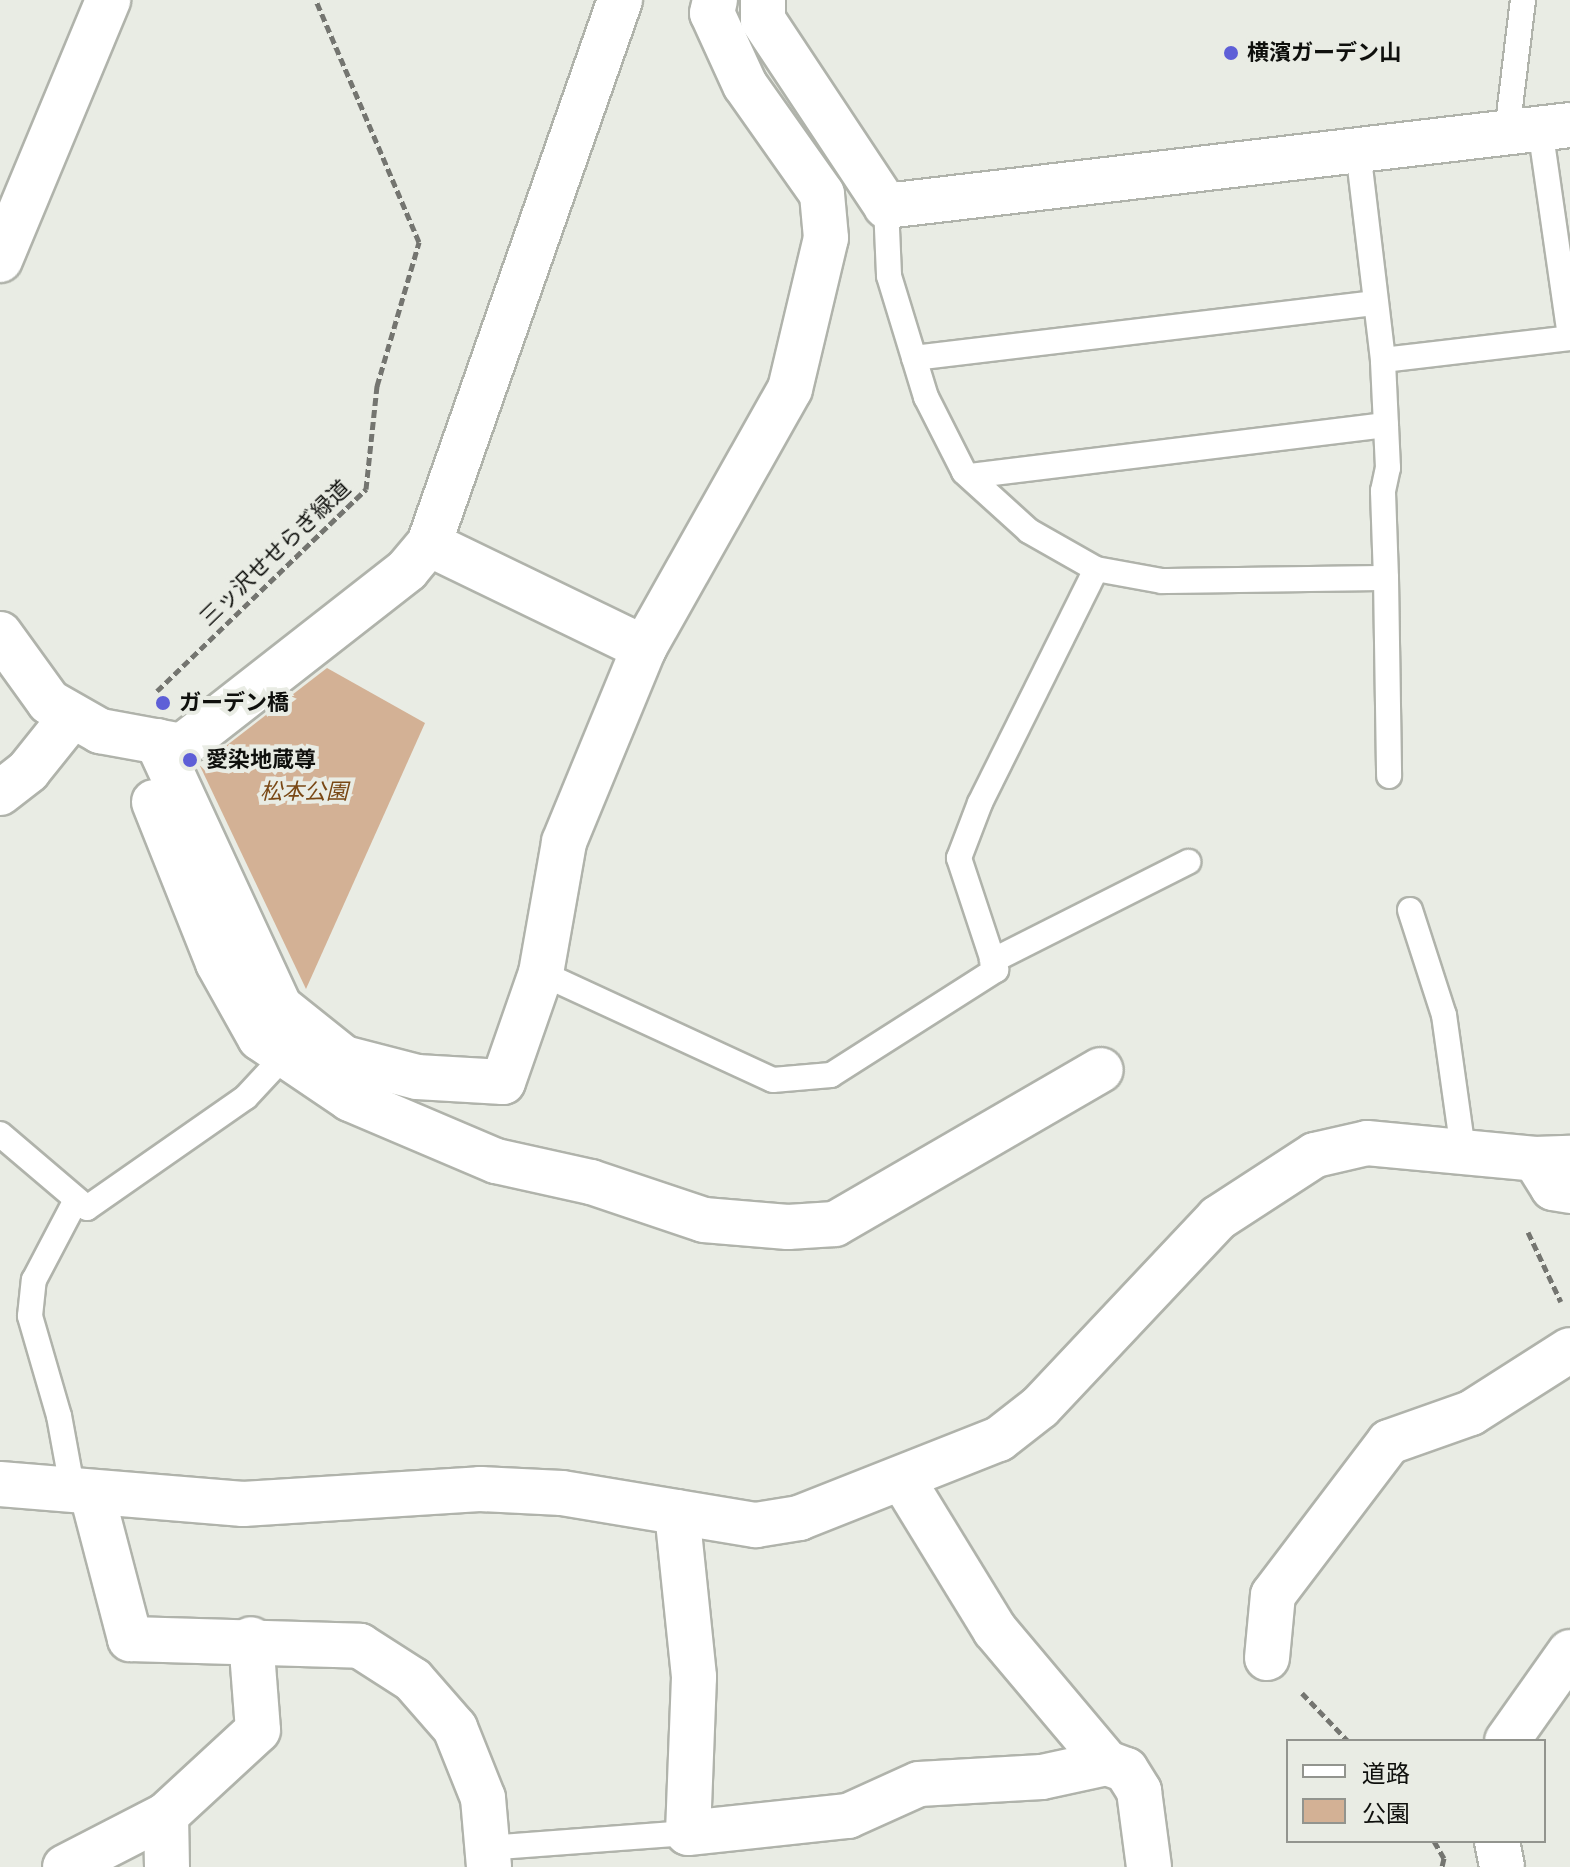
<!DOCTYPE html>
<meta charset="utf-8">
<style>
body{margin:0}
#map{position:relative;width:1570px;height:1867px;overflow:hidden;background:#e9ece4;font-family:"Times New Roman","Noto Sans JP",serif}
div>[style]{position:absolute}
.green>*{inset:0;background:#d3b195}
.path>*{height:5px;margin-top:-2.5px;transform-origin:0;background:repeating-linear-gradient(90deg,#747570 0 8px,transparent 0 12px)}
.roads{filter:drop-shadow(2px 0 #b0b3ab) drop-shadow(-2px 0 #b0b3ab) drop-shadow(0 2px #b0b3ab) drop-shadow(0 -2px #b0b3ab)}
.service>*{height:24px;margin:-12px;padding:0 12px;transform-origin:12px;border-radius:12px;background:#fff}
.minor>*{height:44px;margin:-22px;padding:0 22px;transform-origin:22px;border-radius:22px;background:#fff}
.tertiary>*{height:44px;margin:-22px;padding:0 22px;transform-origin:22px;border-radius:22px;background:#fff}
.dots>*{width:22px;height:22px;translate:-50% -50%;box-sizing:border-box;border:4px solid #e9ece4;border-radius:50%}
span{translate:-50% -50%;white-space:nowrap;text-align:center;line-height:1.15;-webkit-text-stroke:8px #e9ece4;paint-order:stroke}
.poi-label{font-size:22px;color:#0f100d;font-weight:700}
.left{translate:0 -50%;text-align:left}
.street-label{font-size:22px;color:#0f100d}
.park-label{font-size:22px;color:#794815;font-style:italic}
.legend{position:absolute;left:1286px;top:1739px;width:260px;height:104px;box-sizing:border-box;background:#e9ece4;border:2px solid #92948e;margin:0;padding:10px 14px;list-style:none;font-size:24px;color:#0f100d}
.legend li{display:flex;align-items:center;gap:16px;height:40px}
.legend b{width:40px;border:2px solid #92948e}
</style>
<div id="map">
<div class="green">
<div style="clip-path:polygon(327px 668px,425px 723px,306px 989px,200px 766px)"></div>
</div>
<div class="path">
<div style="left:157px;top:691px;width:291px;rotate:-44deg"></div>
<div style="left:366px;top:489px;width:104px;rotate:-83.9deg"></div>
<div style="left:377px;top:386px;width:150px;rotate:-73.7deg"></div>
<div style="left:419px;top:242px;width:263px;rotate:-113.1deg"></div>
<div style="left:1528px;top:1232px;width:77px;rotate:64.8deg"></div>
<div style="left:1302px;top:1693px;width:66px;rotate:46.2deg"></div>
<div style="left:1434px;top:1841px;width:20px;rotate:60deg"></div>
<div style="left:1444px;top:1858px;width:9px;rotate:103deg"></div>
</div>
<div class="roads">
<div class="service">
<div style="left:1540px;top:128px;width:209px;rotate:81.8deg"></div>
<div style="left:1507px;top:132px;width:133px;rotate:-83.1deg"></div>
<div style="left:886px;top:206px;width:70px;rotate:87.5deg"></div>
<div style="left:889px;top:276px;width:127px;rotate:73deg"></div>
<div style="left:926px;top:397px;width:84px;rotate:63.1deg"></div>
<div style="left:964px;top:472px;width:88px;rotate:42.2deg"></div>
<div style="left:1029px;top:531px;width:77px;rotate:29.6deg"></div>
<div style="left:1096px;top:569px;width:67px;rotate:10.3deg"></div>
<div style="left:1162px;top:581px;width:224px;rotate:-0.8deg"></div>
<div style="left:1386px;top:578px;width:87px;rotate:-92deg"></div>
<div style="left:1383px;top:491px;width:24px;rotate:-78deg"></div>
<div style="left:1388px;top:468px;width:108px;rotate:-92.7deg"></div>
<div style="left:1383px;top:360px;width:211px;rotate:-96.8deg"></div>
<div style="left:914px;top:358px;width:465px;rotate:-6.8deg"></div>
<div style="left:1383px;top:360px;width:188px;rotate:-6.7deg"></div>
<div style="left:970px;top:476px;width:419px;rotate:-7deg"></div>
<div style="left:1386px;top:578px;width:198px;rotate:89.1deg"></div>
<div style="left:1410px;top:910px;width:110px;rotate:72.1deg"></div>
<div style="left:1444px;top:1015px;width:137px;rotate:82deg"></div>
<div style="left:992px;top:961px;width:220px;rotate:-26.8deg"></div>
<div style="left:541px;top:973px;width:255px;rotate:24.8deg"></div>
<div style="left:773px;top:1080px;width:58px;rotate:-4.9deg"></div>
<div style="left:831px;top:1075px;width:196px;rotate:-32.5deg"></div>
<div style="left:996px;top:970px;width:118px;rotate:-108.3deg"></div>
<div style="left:959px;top:858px;width:59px;rotate:-69.1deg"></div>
<div style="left:980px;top:803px;width:261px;rotate:-63.6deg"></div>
<div style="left:0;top:1134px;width:114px;rotate:40.4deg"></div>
<div style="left:87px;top:1208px;width:194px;rotate:-34.9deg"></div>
<div style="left:246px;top:1097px;width:57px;rotate:-47.1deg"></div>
<div style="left:73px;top:1492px;width:77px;rotate:-100.4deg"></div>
<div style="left:59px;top:1416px;width:104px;rotate:-106.2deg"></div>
<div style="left:30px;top:1316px;width:36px;rotate:-84deg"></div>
<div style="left:34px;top:1280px;width:88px;rotate:-62.3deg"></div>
<div style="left:487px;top:1848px;width:202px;rotate:-4.3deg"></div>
</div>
<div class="minor">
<div style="left:763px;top:0;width:20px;rotate:90deg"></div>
<div style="left:763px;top:20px;width:223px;rotate:56.5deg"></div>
<div style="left:886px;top:206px;width:689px;rotate:-6.75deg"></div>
<div style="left:0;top:260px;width:282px;rotate:-67.4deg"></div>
<div style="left:429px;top:544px;width:239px;rotate:25.8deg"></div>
<div style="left:157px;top:741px;width:293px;rotate:65.2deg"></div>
<div style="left:280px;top:1007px;width:82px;rotate:38.6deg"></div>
<div style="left:344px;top:1058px;width:75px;rotate:14.6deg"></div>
<div style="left:417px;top:1077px;width:86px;rotate:3.3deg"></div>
<div style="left:503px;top:1082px;width:115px;rotate:-70.8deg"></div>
<div style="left:541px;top:973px;width:133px;rotate:-80deg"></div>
<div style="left:564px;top:842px;width:210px;rotate:-67.6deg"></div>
<div style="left:644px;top:648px;width:297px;rotate:-60.6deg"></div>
<div style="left:790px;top:389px;width:155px;rotate:-76.6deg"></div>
<div style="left:826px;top:238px;width:44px;rotate:-95.2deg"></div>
<div style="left:822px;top:194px;width:133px;rotate:-125.2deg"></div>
<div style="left:745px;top:85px;width:79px;rotate:-114.6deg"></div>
<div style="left:712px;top:13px;width:13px;rotate:-77deg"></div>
<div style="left:0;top:793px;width:36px;rotate:-38deg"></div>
<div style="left:28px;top:771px;width:70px;rotate:-51.3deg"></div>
<div style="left:154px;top:802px;width:173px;rotate:68.3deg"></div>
<div style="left:218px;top:963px;width:86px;rotate:60.8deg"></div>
<div style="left:260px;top:1038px;width:109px;rotate:34.1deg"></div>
<div style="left:350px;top:1099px;width:159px;rotate:23deg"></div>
<div style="left:496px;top:1161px;width:97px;rotate:12.5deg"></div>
<div style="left:591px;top:1182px;width:119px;rotate:18.6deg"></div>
<div style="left:704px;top:1220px;width:84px;rotate:4.8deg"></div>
<div style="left:788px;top:1227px;width:47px;rotate:-3.7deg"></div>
<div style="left:835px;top:1224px;width:307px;rotate:-30.1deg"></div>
<div style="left:1535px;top:1159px;width:34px;rotate:58deg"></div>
<div style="left:1553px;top:1188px;width:17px;rotate:10deg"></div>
<div style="left:903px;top:1480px;width:176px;rotate:58.5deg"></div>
<div style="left:995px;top:1630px;width:174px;rotate:49.9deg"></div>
<div style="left:1107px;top:1763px;width:20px;rotate:20deg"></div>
<div style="left:1126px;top:1770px;width:25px;rotate:58deg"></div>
<div style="left:1139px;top:1791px;width:77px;rotate:82.5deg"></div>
<div style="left:0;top:1484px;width:244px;rotate:4.7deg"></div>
<div style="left:243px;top:1504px;width:237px;rotate:-3.6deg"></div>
<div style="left:480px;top:1489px;width:82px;rotate:2.8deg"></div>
<div style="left:562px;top:1493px;width:197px;rotate:9.4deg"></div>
<div style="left:756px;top:1525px;width:44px;rotate:-9.2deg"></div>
<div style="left:799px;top:1518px;width:215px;rotate:-21.6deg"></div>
<div style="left:999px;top:1439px;width:52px;rotate:-38deg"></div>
<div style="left:1040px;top:1407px;width:260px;rotate:-46.7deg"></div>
<div style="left:1218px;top:1218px;width:116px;rotate:-33deg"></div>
<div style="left:1315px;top:1155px;width:53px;rotate:-13deg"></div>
<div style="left:1367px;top:1143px;width:169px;rotate:5.4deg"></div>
<div style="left:1535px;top:1159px;width:35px;rotate:-2deg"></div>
<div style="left:92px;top:1494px;width:150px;rotate:75.3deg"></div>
<div style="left:130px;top:1639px;width:230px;rotate:1.7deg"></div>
<div style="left:360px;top:1646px;width:63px;rotate:32.7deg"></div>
<div style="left:413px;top:1680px;width:64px;rotate:48.8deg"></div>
<div style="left:455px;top:1728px;width:75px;rotate:68.2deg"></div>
<div style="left:483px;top:1798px;width:69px;rotate:85deg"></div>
<div style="left:677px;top:1512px;width:166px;rotate:84.1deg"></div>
<div style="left:694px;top:1677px;width:156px;rotate:92.2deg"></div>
<div style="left:688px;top:1833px;width:161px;rotate:-6.1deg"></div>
<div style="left:848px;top:1816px;width:78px;rotate:-24.3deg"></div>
<div style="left:919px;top:1784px;width:123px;rotate:-3.3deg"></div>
<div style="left:1042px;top:1777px;width:66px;rotate:-12.2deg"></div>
<div style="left:1267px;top:1658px;width:63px;rotate:-84.6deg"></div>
<div style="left:1273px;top:1595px;width:192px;rotate:-52.8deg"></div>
<div style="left:1389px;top:1442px;width:87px;rotate:-19.5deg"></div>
<div style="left:1471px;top:1413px;width:117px;rotate:-32.5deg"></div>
<div style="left:1507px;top:1741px;width:109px;rotate:-54.7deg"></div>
<div style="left:166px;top:1815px;width:52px;rotate:88.9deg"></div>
<div style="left:1497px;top:1841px;width:26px;rotate:79deg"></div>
<div style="left:65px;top:1867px;width:114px;rotate:-27.2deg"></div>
<div style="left:166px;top:1815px;width:125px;rotate:-42.7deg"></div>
<div style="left:258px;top:1730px;width:91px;rotate:-94.4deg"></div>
</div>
<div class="tertiary">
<div style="left:0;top:634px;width:84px;rotate:54.2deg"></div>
<div style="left:49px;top:702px;width:59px;rotate:29.6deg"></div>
<div style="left:100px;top:731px;width:83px;rotate:10.4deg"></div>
<div style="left:182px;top:746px;width:286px;rotate:-38deg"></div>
<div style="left:407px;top:570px;width:34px;rotate:-50deg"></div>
<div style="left:429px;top:544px;width:577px;rotate:-70.65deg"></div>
</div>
</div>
<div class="dots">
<div style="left:1231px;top:53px;background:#5e5fd7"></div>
<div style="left:163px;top:703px;background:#5e5fd7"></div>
<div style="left:190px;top:760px;background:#5e5fd7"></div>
</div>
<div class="poi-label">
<span class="left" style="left:1247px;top:53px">横濱ガーデン山</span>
<span class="left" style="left:179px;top:703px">ガーデン橋</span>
<span class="left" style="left:206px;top:760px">愛染地蔵尊</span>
</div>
<div class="street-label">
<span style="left:275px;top:553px;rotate:-44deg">三ッ沢せせらぎ緑道</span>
</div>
<div class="park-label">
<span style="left:304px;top:792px">松本公園</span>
</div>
<ul class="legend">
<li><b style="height:10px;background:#fff"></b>道路</li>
<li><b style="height:22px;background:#d3b195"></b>公園</li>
</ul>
</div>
